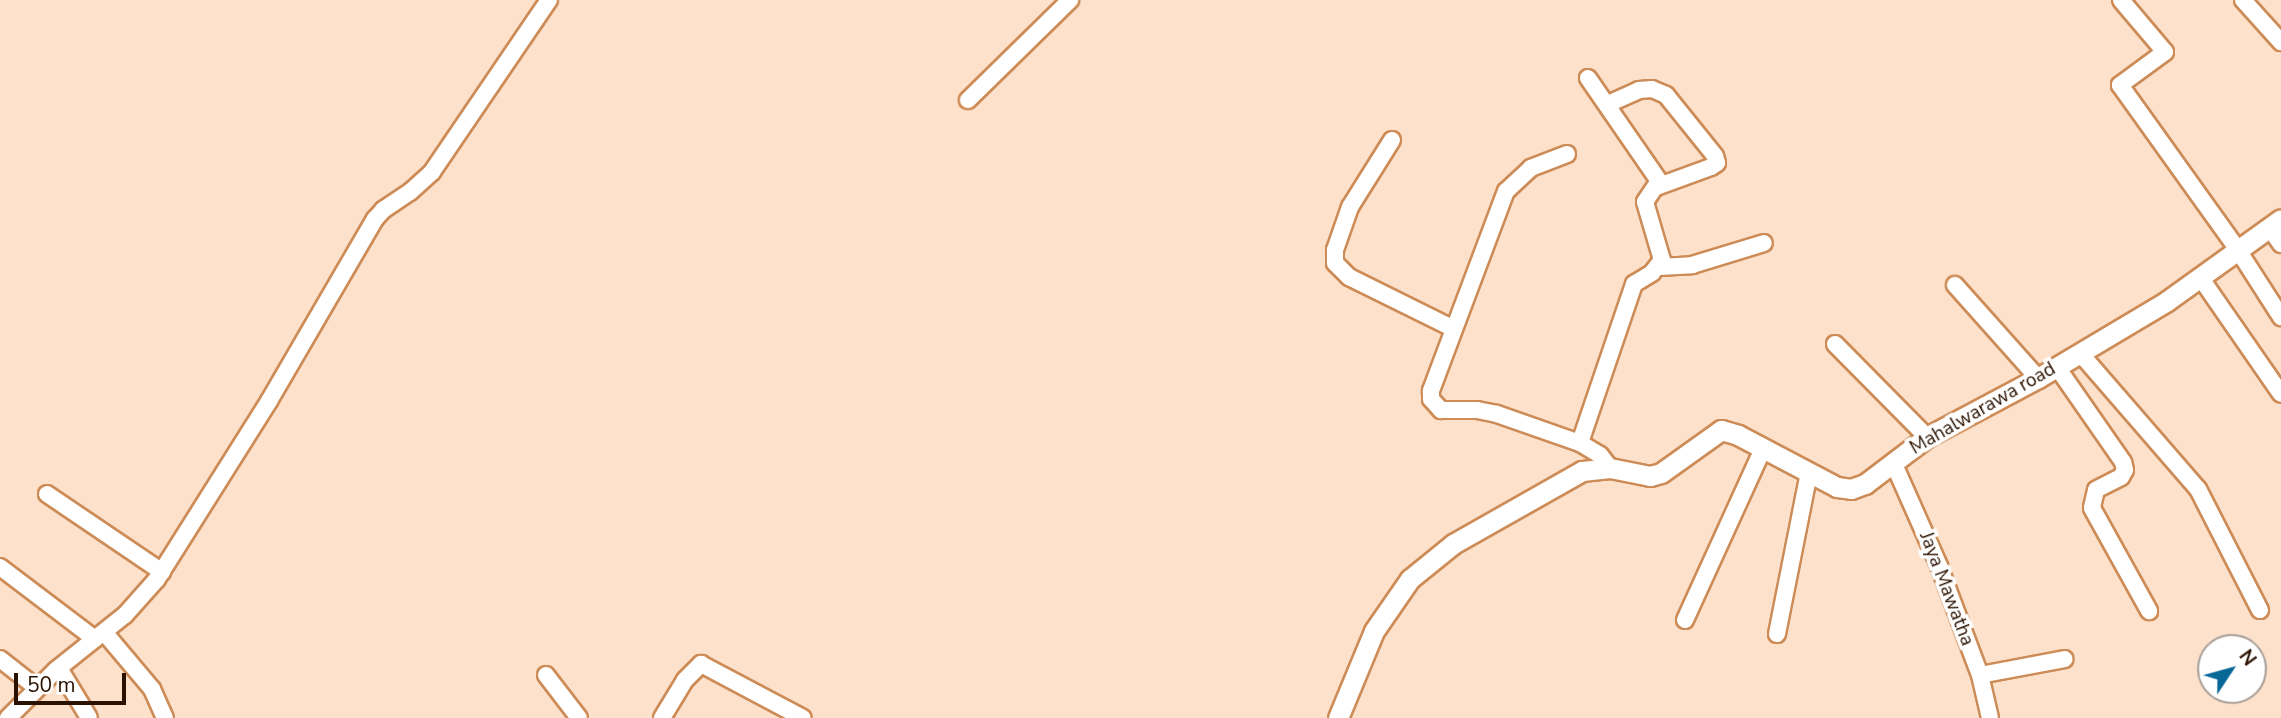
<!DOCTYPE html>
<style>
body{margin:0}
#map{position:relative;width:2281px;height:718px;overflow:hidden;background:#fde1cb;font-family:"Nunito Sans",sans-serif}
div>[style]{position:absolute}
.roads{filter:drop-shadow(2px 0 #cd8c57) drop-shadow(-2px 0 #cd8c57) drop-shadow(0 2px #cd8c57) drop-shadow(0 -2px #cd8c57)}
.minor>*{height:16px;margin:-8px;padding:0 8px;transform-origin:8px;border-radius:8px;background:#fff}
.tertiary>*{height:19px;margin:-9.5px;padding:0 9.5px;transform-origin:9.5px;border-radius:9.5px;background:#fff}
span{translate:-50% -50%;white-space:nowrap;text-align:center;line-height:1.15;-webkit-text-stroke:7px #fff;paint-order:stroke}
.street-label{font-size:19px;color:#2b1200}
.north{position:absolute;left:2197px;top:634px;width:70px;height:70px;box-sizing:border-box;background:#fff;border:2px solid #aaa099;border-radius:50%;rotate:54deg;font-size:19px;font-weight:700;line-height:28px;text-align:center;color:#2b1200}
.north::after{content:'';display:block;margin:auto;width:24px;height:32px;background:#076897;clip-path:polygon(50% 0,100% 100%,50% 72%,0 100%)}
.scale{position:absolute;left:14px;top:673px;width:112px;height:32px;box-sizing:border-box;border:4px solid #2b1200;border-top:0;padding-left:9px;font-size:21px;line-height:24px;white-space:nowrap;color:#2b1200;-webkit-text-stroke:5px #fff;paint-order:stroke}
</style>
<div id="map">
<div class="roads">
<div class="minor">
<div style="left:2121px;top:0;width:68px;rotate:49.8deg"></div>
<div style="left:2165px;top:52px;width:56px;rotate:143.7deg"></div>
<div style="left:2120px;top:85px;width:203px;rotate:54.4deg"></div>
<div style="left:2238px;top:250px;width:80px;rotate:57.3deg"></div>
<div style="left:2243px;top:0;width:57px;rotate:47.9deg"></div>
<div style="left:1588px;top:78px;width:125px;rotate:55.4deg"></div>
<div style="left:1659px;top:181px;width:25px;rotate:124deg"></div>
<div style="left:1645px;top:202px;width:60px;rotate:73.7deg"></div>
<div style="left:1662px;top:260px;width:16px;rotate:128deg"></div>
<div style="left:1652px;top:273px;width:21px;rotate:149deg"></div>
<div style="left:1634px;top:284px;width:168px;rotate:108.8deg"></div>
<div style="left:1580px;top:443px;width:23px;rotate:31deg"></div>
<div style="left:1600px;top:455px;width:16px;rotate:52deg"></div>
<div style="left:968px;top:100px;width:143px;rotate:-44.4deg"></div>
<div style="left:1608px;top:104px;width:34px;rotate:-24deg"></div>
<div style="left:1639px;top:90px;width:13px;rotate:-4deg"></div>
<div style="left:1652px;top:89px;width:15px;rotate:23deg"></div>
<div style="left:1666px;top:95px;width:78px;rotate:51.2deg"></div>
<div style="left:1715px;top:156px;width:7px;rotate:74deg"></div>
<div style="left:1717px;top:163px;width:7px;rotate:146deg"></div>
<div style="left:1711px;top:167px;width:59px;rotate:160deg"></div>
<div style="left:1392px;top:140px;width:79px;rotate:122.1deg"></div>
<div style="left:1350px;top:207px;width:46px;rotate:109.2deg"></div>
<div style="left:1335px;top:250px;width:13px;rotate:90deg"></div>
<div style="left:1335px;top:263px;width:20px;rotate:45deg"></div>
<div style="left:1349px;top:277px;width:117px;rotate:26.3deg"></div>
<div style="left:1567px;top:154px;width:39px;rotate:159deg"></div>
<div style="left:1531px;top:168px;width:34px;rotate:137deg"></div>
<div style="left:1506px;top:191px;width:214px;rotate:110.6deg"></div>
<div style="left:1431px;top:391px;width:8px;rotate:90deg"></div>
<div style="left:1431px;top:399px;width:15px;rotate:48deg"></div>
<div style="left:1441px;top:410px;width:36px"></div>
<div style="left:1477px;top:410px;width:20px;rotate:11deg"></div>
<div style="left:1497px;top:414px;width:88px;rotate:19.3deg"></div>
<div style="left:2269px;top:227px;width:21px;rotate:55deg"></div>
<div style="left:1659px;top:267px;width:33px;rotate:-3deg"></div>
<div style="left:1692px;top:265px;width:75px;rotate:-17deg"></div>
<div style="left:2200px;top:277px;width:142px;rotate:55.3deg"></div>
<div style="left:1955px;top:285px;width:125px;rotate:48.3deg"></div>
<div style="left:1835px;top:344px;width:131px;rotate:45.3deg"></div>
<div style="left:2080px;top:353px;width:180px;rotate:49.1deg"></div>
<div style="left:2198px;top:489px;width:136px;rotate:62.9deg"></div>
<div style="left:2057px;top:367px;width:116px;rotate:55.2deg"></div>
<div style="left:2123px;top:462px;width:8px;rotate:76deg"></div>
<div style="left:2125px;top:470px;width:8px;rotate:120deg"></div>
<div style="left:2121px;top:477px;width:28px;rotate:153deg"></div>
<div style="left:2096px;top:490px;width:18px;rotate:103deg"></div>
<div style="left:2092px;top:508px;width:118px;rotate:61deg"></div>
<div style="left:1893px;top:462px;width:114px;rotate:66.1deg"></div>
<div style="left:1939px;top:566px;width:116px;rotate:69.4deg"></div>
<div style="left:1980px;top:675px;width:44px;rotate:76.9deg"></div>
<div style="left:47px;top:494px;width:139px;rotate:34.1deg"></div>
<div style="left:0;top:567px;width:119px;rotate:37.2deg"></div>
<div style="left:1685px;top:620px;width:188px;rotate:-65.5deg"></div>
<div style="left:104px;top:632px;width:75px;rotate:49.9deg"></div>
<div style="left:152px;top:689px;width:32px;rotate:66deg"></div>
<div style="left:1777px;top:634px;width:164px;rotate:-78.8deg"></div>
<div style="left:0;top:659px;width:47px;rotate:38.1deg"></div>
<div style="left:59px;top:668px;width:58px;rotate:59deg"></div>
<div style="left:546px;top:675px;width:54px;rotate:52.5deg"></div>
<div style="left:1980px;top:675px;width:86px;rotate:-10.7deg"></div>
<div style="left:8px;top:718px;width:68px;rotate:-45deg"></div>
<div style="left:56px;top:670px;width:88px;rotate:-38.6deg"></div>
<div style="left:125px;top:615px;width:48px;rotate:-48.4deg"></div>
<div style="left:157px;top:579px;width:210px;rotate:-57.8deg"></div>
<div style="left:269px;top:401px;width:211px;rotate:-59.8deg"></div>
<div style="left:375px;top:219px;width:12px;rotate:-48deg"></div>
<div style="left:383px;top:210px;width:32px;rotate:-34deg"></div>
<div style="left:410px;top:192px;width:30px;rotate:-42deg"></div>
<div style="left:432px;top:172px;width:208px;rotate:-55.8deg"></div>
<div style="left:662px;top:718px;width:44px;rotate:-58.8deg"></div>
<div style="left:685px;top:680px;width:23px;rotate:-45deg"></div>
<div style="left:701px;top:664px;width:115px;rotate:27.9deg"></div>
</div>
<div class="tertiary">
<div style="left:1338px;top:718px;width:94px;rotate:-67.5deg"></div>
<div style="left:1374px;top:631px;width:63px;rotate:-55.3deg"></div>
<div style="left:1410px;top:579px;width:55px;rotate:-39.1deg"></div>
<div style="left:1453px;top:544px;width:148px;rotate:-29.5deg"></div>
<div style="left:1582px;top:471px;width:28px;rotate:-6deg"></div>
<div style="left:1610px;top:468px;width:41px;rotate:11.3deg"></div>
<div style="left:1650px;top:476px;width:11px;rotate:-15deg"></div>
<div style="left:1661px;top:473px;width:74px;rotate:-35.6deg"></div>
<div style="left:1721px;top:430px;width:18px;rotate:16deg"></div>
<div style="left:1738px;top:435px;width:112px;rotate:27.7deg"></div>
<div style="left:1837px;top:487px;width:14px;rotate:8deg"></div>
<div style="left:1851px;top:489px;width:15px;rotate:-20deg"></div>
<div style="left:1865px;top:484px;width:78px;rotate:-37.2deg"></div>
<div style="left:1927px;top:437px;width:126px;rotate:-28deg"></div>
<div style="left:2038px;top:378px;width:150px;rotate:-30.8deg"></div>
<div style="left:2167px;top:301px;width:140px;rotate:-35.7deg"></div>
</div>
</div>
<div class="street-label">
<span style="left:1983px;top:409px;rotate:-30deg">Mahalwarawa road</span>
<span style="left:1946px;top:589px;rotate:69deg">Jaya Mawatha</span>
</div>
<div class="north">N</div>
<div class="scale">50 m</div>
</div>
